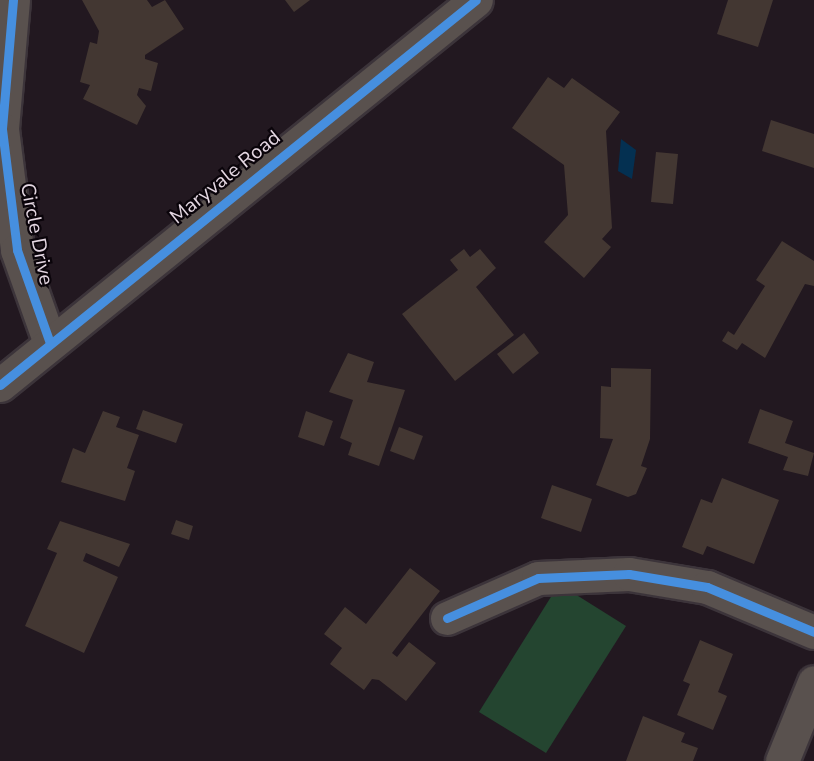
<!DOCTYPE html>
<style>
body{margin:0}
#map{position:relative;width:814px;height:761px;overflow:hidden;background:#221820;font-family:"Nunito Sans",sans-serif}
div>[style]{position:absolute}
.green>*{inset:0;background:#244530}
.water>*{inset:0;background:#043051}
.building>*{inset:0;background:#433732}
.roads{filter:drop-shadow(2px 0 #3c343a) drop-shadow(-2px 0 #3c343a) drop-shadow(0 2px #3c343a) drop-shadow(0 -2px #3c343a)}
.minor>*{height:33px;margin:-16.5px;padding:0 16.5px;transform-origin:16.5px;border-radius:16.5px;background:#59514e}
.cycleway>*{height:9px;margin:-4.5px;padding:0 4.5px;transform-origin:4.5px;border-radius:4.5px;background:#468fdf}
span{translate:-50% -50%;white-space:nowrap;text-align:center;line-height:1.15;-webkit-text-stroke:4.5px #0a040a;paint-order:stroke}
.street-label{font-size:20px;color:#e4d7e2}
</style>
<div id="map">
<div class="green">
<div style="clip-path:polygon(559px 584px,626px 626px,546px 753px,479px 712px)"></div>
</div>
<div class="water">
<div style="clip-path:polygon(621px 139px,636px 150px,632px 179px,618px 171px)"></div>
</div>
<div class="building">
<div style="clip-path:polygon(82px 0,147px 0,152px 7px,165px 0,184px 29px,145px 55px,145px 59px,158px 63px,151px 91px,139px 88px,137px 95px,146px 106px,137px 125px,83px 99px,90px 85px,80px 82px,90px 42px,97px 44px,99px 31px)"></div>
<div style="clip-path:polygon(285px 0,310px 0,294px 12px)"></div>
<div style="clip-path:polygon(728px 0,773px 0,758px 47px,717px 34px)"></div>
<div style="clip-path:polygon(548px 77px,564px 88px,572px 78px,620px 112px,606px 131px,612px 228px,602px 239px,611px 247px,584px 278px,544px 242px,568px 215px,564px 165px,512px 128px)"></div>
<div style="clip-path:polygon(771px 120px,814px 134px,814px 168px,762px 151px)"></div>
<div style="clip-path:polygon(656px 152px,678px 154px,673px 204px,651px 202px)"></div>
<div style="clip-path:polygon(782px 241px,814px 261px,814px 286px,805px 284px,765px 358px,742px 343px,737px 350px,722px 341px,728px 331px,734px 335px,765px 286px,756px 280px)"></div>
<div style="clip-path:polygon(464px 249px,470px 257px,480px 249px,496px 268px,476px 287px,514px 335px,455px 381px,402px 314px,458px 270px,450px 260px)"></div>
<div style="clip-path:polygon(524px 333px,539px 353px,513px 374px,497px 354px)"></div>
<div style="clip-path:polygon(348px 353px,374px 362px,367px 382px,405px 390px,379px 466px,348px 455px,352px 443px,340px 438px,353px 400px,329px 392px)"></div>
<div style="clip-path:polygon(611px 368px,651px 369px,650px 439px,641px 466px,647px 468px,636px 494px,628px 497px,596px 485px,613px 439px,600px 438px,601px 386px,611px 387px)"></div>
<div style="clip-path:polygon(760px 409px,793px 421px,785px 443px,814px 453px,808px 476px,783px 470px,788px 457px,748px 443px)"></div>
<div style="clip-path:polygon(143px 410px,183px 424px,176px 443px,136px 429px)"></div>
<div style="clip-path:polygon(103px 411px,120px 417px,116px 427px,139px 435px,127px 468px,135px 471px,125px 501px,61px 482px,73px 448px,85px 453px)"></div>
<div style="clip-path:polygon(306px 411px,333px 421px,324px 446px,298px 437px)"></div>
<div style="clip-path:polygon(399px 427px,423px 436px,414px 460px,390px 451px)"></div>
<div style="clip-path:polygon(722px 478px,779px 500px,754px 564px,707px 546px,703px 555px,682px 547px,701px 499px,712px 503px)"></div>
<div style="clip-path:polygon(552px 485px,592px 499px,581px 532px,541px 518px)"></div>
<div style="clip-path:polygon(176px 520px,193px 526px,189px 540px,171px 534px)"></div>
<div style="clip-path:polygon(60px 521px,130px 544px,119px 567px,86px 553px,83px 561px,118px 577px,84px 653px,25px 626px,57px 553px,47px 549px)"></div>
<div style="clip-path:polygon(410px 568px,440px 591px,392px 653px,397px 657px,409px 642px,436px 663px,406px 701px,379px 680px,372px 679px,364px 690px,330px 664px,342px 648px,324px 634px,345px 607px,366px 624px)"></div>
<div style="clip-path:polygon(700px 640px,733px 654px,718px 692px,727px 696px,713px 730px,677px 715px,690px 684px,683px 681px)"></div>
<div style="clip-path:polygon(643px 716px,685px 733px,681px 742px,698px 748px,693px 761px,626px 761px)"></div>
</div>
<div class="roads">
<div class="minor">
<div style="left:13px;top:0;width:129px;rotate:94.9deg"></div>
<div style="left:2px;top:129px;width:122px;rotate:82.9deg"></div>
<div style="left:17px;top:250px;width:99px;rotate:70.5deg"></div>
<div style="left:0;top:385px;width:612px;rotate:-38.97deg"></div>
<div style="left:447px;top:618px;width:99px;rotate:-23.7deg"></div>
<div style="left:538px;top:578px;width:91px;rotate:-2.5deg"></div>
<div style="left:629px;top:574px;width:79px;rotate:9.5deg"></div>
<div style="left:707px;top:587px;width:116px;rotate:22.8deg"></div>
<div style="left:782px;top:761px;width:85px;rotate:-67.9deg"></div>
</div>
</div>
<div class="cycleway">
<div style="left:13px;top:0;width:129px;rotate:94.9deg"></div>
<div style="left:2px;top:129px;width:122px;rotate:82.9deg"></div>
<div style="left:17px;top:250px;width:99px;rotate:70.5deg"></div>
<div style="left:0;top:385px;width:612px;rotate:-38.97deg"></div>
<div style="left:447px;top:618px;width:99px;rotate:-23.7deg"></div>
<div style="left:538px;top:578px;width:91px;rotate:-2.5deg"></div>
<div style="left:629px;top:574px;width:79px;rotate:9.5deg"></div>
<div style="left:707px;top:587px;width:116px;rotate:22.8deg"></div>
</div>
<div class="street-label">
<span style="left:225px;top:177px;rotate:-39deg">Maryvale Road</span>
<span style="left:37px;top:234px;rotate:79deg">Circle Drive</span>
</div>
</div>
